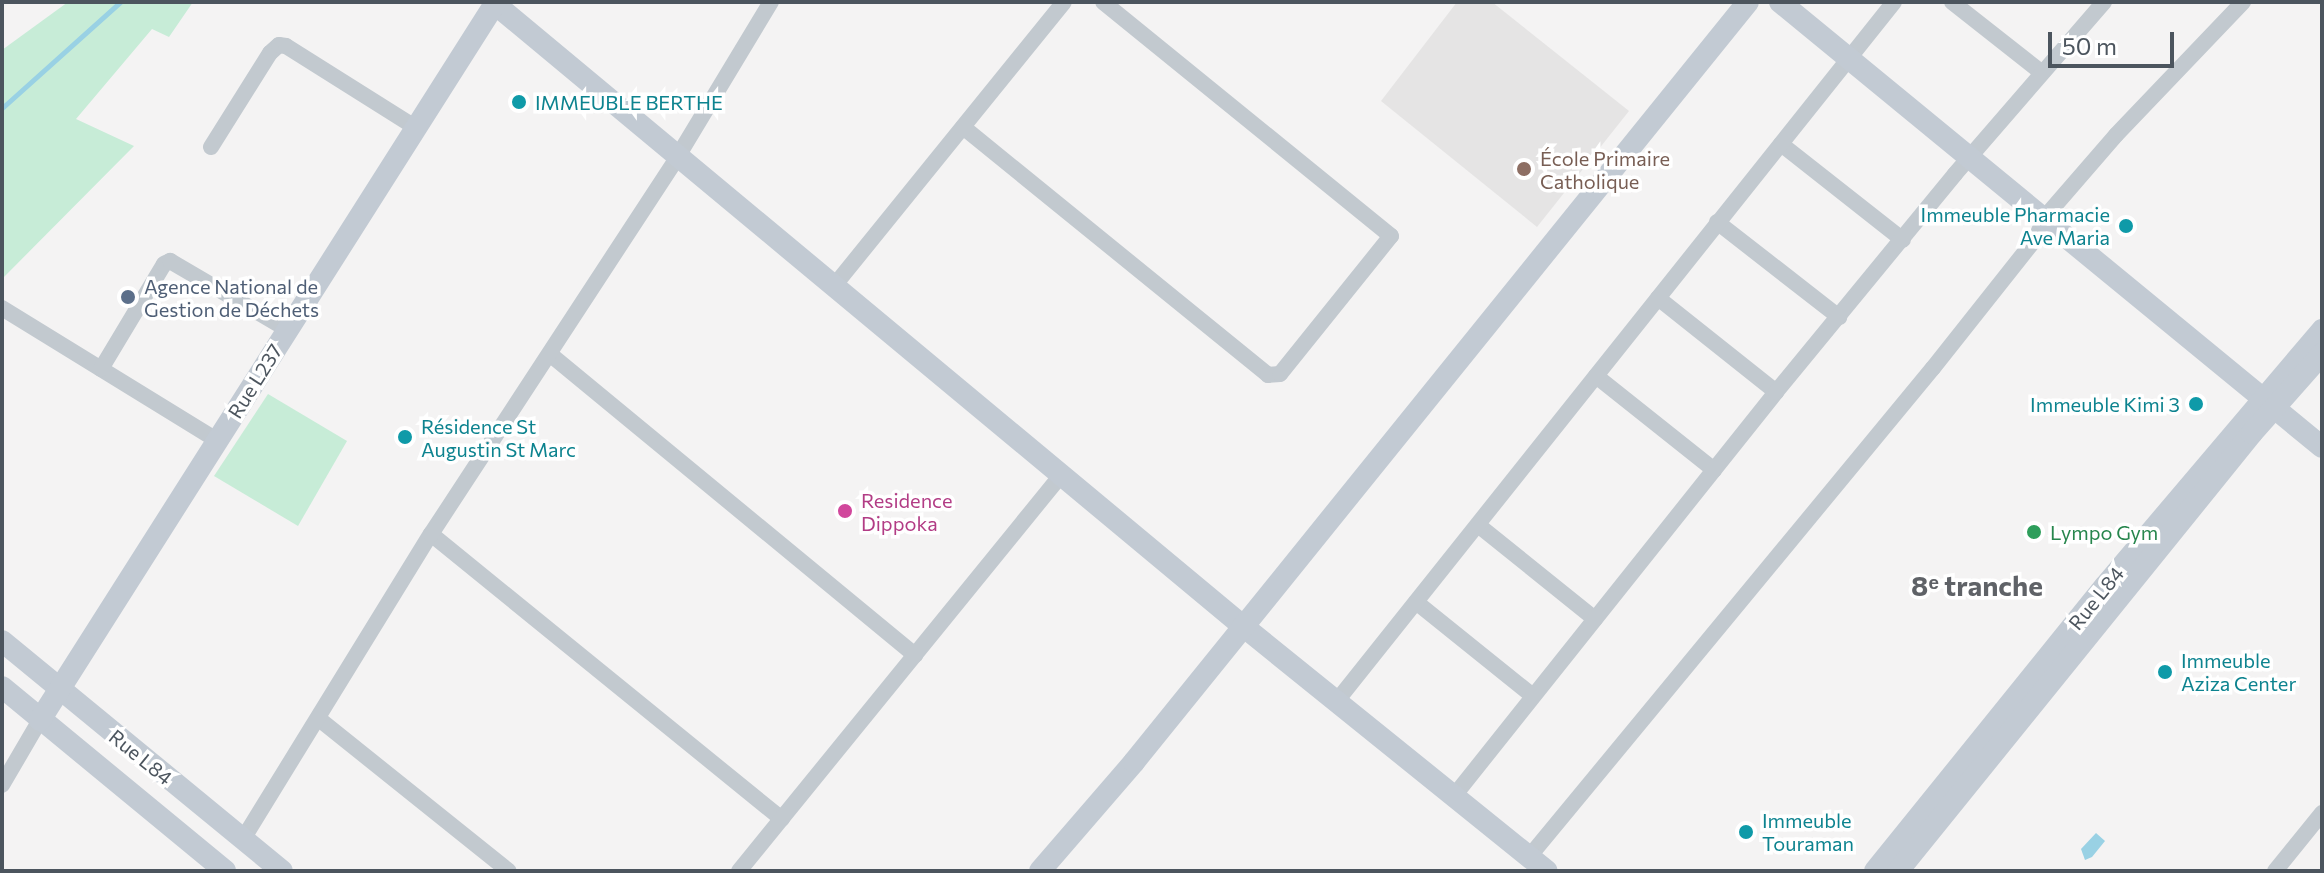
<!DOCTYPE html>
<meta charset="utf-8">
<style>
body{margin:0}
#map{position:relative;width:2324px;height:873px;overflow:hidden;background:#f4f3f3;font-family:Commissioner,sans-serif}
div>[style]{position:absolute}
.education>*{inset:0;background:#e5e4e4}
.green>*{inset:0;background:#c7ecd7}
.water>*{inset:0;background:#99d1e4}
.stream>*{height:5px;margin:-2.5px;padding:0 2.5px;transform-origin:2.5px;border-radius:2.5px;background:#99d1e4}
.street>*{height:16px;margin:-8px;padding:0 8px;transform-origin:8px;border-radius:8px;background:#c2c9cf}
.secondary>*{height:22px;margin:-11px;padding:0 11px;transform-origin:11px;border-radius:11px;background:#c2cad3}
.dots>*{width:22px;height:22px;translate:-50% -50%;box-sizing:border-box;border:4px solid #fff;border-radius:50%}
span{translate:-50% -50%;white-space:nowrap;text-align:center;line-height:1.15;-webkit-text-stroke:7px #fff;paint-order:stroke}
.culture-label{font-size:20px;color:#0d838f}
.left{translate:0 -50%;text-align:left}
.right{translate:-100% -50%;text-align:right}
.education-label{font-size:20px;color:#785e54}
.service-label{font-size:20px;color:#4e5e75}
.street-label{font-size:20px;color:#4c555e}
.hotel-label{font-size:20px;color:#b23c85}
.leisure-label{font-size:20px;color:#27864d}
.district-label{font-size:28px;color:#5f6267;font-weight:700}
.frame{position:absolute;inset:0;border:4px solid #4c555e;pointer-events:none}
.scale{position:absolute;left:2048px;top:32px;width:126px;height:36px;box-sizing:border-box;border:4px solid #4c555e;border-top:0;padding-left:10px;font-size:24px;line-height:28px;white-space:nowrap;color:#4c555e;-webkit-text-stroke:6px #fff;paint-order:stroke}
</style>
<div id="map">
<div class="education">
<div style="clip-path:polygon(1457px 2px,1492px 2px,1629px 111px,1537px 227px,1381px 101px)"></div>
</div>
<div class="green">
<div style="clip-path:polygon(68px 2px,193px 2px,169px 37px,152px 29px,76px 119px,134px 146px,2px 279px,2px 50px)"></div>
<div style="clip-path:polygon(268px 394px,347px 441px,298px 526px,214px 476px)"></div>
</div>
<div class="water">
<div style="clip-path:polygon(2096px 833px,2105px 841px,2092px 857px,2085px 860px,2081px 849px)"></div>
</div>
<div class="stream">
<div style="left:2px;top:108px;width:159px;rotate:-41.9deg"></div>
</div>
<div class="street">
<div style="left:1952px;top:2px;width:113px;rotate:38.2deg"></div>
<div style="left:963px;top:127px;width:393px;rotate:39.1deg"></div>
<div style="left:1268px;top:375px;width:12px;rotate:-5deg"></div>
<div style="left:1280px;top:374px;width:177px;rotate:-51.2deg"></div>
<div style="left:1391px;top:236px;width:371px;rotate:-140.9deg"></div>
<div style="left:1781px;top:144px;width:155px;rotate:38.2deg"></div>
<div style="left:211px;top:147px;width:111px;rotate:-57.9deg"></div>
<div style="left:270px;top:53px;width:12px;rotate:-42deg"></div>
<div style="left:279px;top:45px;width:7px;rotate:8deg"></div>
<div style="left:286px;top:46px;width:154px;rotate:32.2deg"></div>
<div style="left:1717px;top:222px;width:155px;rotate:37.9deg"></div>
<div style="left:834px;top:286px;width:365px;rotate:-51deg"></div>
<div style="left:1658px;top:298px;width:151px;rotate:38.5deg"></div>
<div style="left:2px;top:308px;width:254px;rotate:31.6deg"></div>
<div style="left:551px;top:355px;width:472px;rotate:39.5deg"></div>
<div style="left:101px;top:369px;width:122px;rotate:-59deg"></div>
<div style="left:164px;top:264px;width:7px;rotate:-27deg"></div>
<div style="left:170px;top:261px;width:137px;rotate:30.3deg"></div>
<div style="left:1596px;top:376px;width:151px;rotate:38.5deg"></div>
<div style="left:1478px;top:525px;width:150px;rotate:38.8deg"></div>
<div style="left:431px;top:534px;width:452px;rotate:39.1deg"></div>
<div style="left:1416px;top:602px;width:150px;rotate:38.8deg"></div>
<div style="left:1336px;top:702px;width:895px;rotate:-51.44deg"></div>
<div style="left:319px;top:719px;width:243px;rotate:38.7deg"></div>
<div style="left:2px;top:785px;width:75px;rotate:-59.7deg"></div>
<div style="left:1454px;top:796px;width:517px;rotate:-51.44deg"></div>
<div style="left:1776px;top:392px;width:282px;rotate:-50.6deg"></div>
<div style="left:1955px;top:174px;width:228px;rotate:-49.1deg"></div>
<div style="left:243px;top:839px;width:358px;rotate:-58.4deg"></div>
<div style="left:431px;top:534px;width:452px;rotate:-56.8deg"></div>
<div style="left:678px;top:156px;width:180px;rotate:-58.9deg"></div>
<div style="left:1529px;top:857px;width:634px;rotate:-50.44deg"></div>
<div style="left:1933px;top:368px;width:166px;rotate:-51.6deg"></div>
<div style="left:2036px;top:238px;width:23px;rotate:-67deg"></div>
<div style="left:2045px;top:217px;width:108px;rotate:-49.1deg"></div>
<div style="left:2116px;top:135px;width:184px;rotate:-46.3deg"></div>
<div style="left:739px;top:871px;width:512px;rotate:-50.87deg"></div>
<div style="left:2275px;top:871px;width:75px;rotate:-51deg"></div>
</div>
<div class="secondary">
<div style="left:1780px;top:2px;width:701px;rotate:39.39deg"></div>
<div style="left:495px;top:4px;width:973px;rotate:39.75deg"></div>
<div style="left:1243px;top:626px;width:390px;rotate:38.9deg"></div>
<div style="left:2px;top:641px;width:362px;rotate:39.4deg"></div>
<div style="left:2px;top:687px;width:289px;rotate:39.5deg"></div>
<div style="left:40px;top:720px;width:851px;rotate:-57.58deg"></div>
<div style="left:1040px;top:871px;width:144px;rotate:-49.2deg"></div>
<div style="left:1134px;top:762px;width:977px;rotate:-51.07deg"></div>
<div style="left:1875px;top:871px;width:366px;rotate:-51.1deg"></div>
<div style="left:2105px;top:586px;width:336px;rotate:-49.7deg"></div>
<div style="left:1898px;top:871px;width:563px;rotate:-51.05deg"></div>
<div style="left:2252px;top:433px;width:106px;rotate:-48.5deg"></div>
</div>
<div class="dots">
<div style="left:519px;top:102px;background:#0f9aa8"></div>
<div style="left:1524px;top:169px;background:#8d6e63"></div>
<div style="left:2126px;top:226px;background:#0f9aa8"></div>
<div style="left:128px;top:297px;background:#5c6f8a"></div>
<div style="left:2196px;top:404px;background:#0f9aa8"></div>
<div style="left:405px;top:437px;background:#0f9aa8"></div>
<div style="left:845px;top:511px;background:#d1479c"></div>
<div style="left:2034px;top:532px;background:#2e9e5b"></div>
<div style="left:2165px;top:672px;background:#0f9aa8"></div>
<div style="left:1746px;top:832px;background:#0f9aa8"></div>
</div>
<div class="culture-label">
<span class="left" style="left:535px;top:102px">IMMEUBLE BERTHE</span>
<span class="right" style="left:2110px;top:226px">Immeuble Pharmacie<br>Ave Maria</span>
<span class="right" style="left:2180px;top:404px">Immeuble Kimi 3</span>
<span class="left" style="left:421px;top:438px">Résidence St<br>Augustin St Marc</span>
<span class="left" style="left:2181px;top:672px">Immeuble<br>Aziza Center</span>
<span class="left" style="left:1762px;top:832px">Immeuble<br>Touraman</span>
</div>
<div class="education-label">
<span class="left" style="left:1540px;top:170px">École Primaire<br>Catholique</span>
</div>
<div class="service-label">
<span class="left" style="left:144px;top:298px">Agence National de<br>Gestion de Déchets</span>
</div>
<div class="street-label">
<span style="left:255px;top:381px;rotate:-58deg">Rue L237</span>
<span style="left:2096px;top:598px;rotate:-51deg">Rue L84</span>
<span style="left:141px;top:757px;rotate:39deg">Rue L84</span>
</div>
<div class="hotel-label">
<span class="left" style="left:861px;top:512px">Residence<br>Dippoka</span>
</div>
<div class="leisure-label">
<span class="left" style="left:2050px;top:532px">Lympo Gym</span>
</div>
<div class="district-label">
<span style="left:1977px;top:585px">8ᵉ tranche</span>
</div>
<div class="frame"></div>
<div class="scale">50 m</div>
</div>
